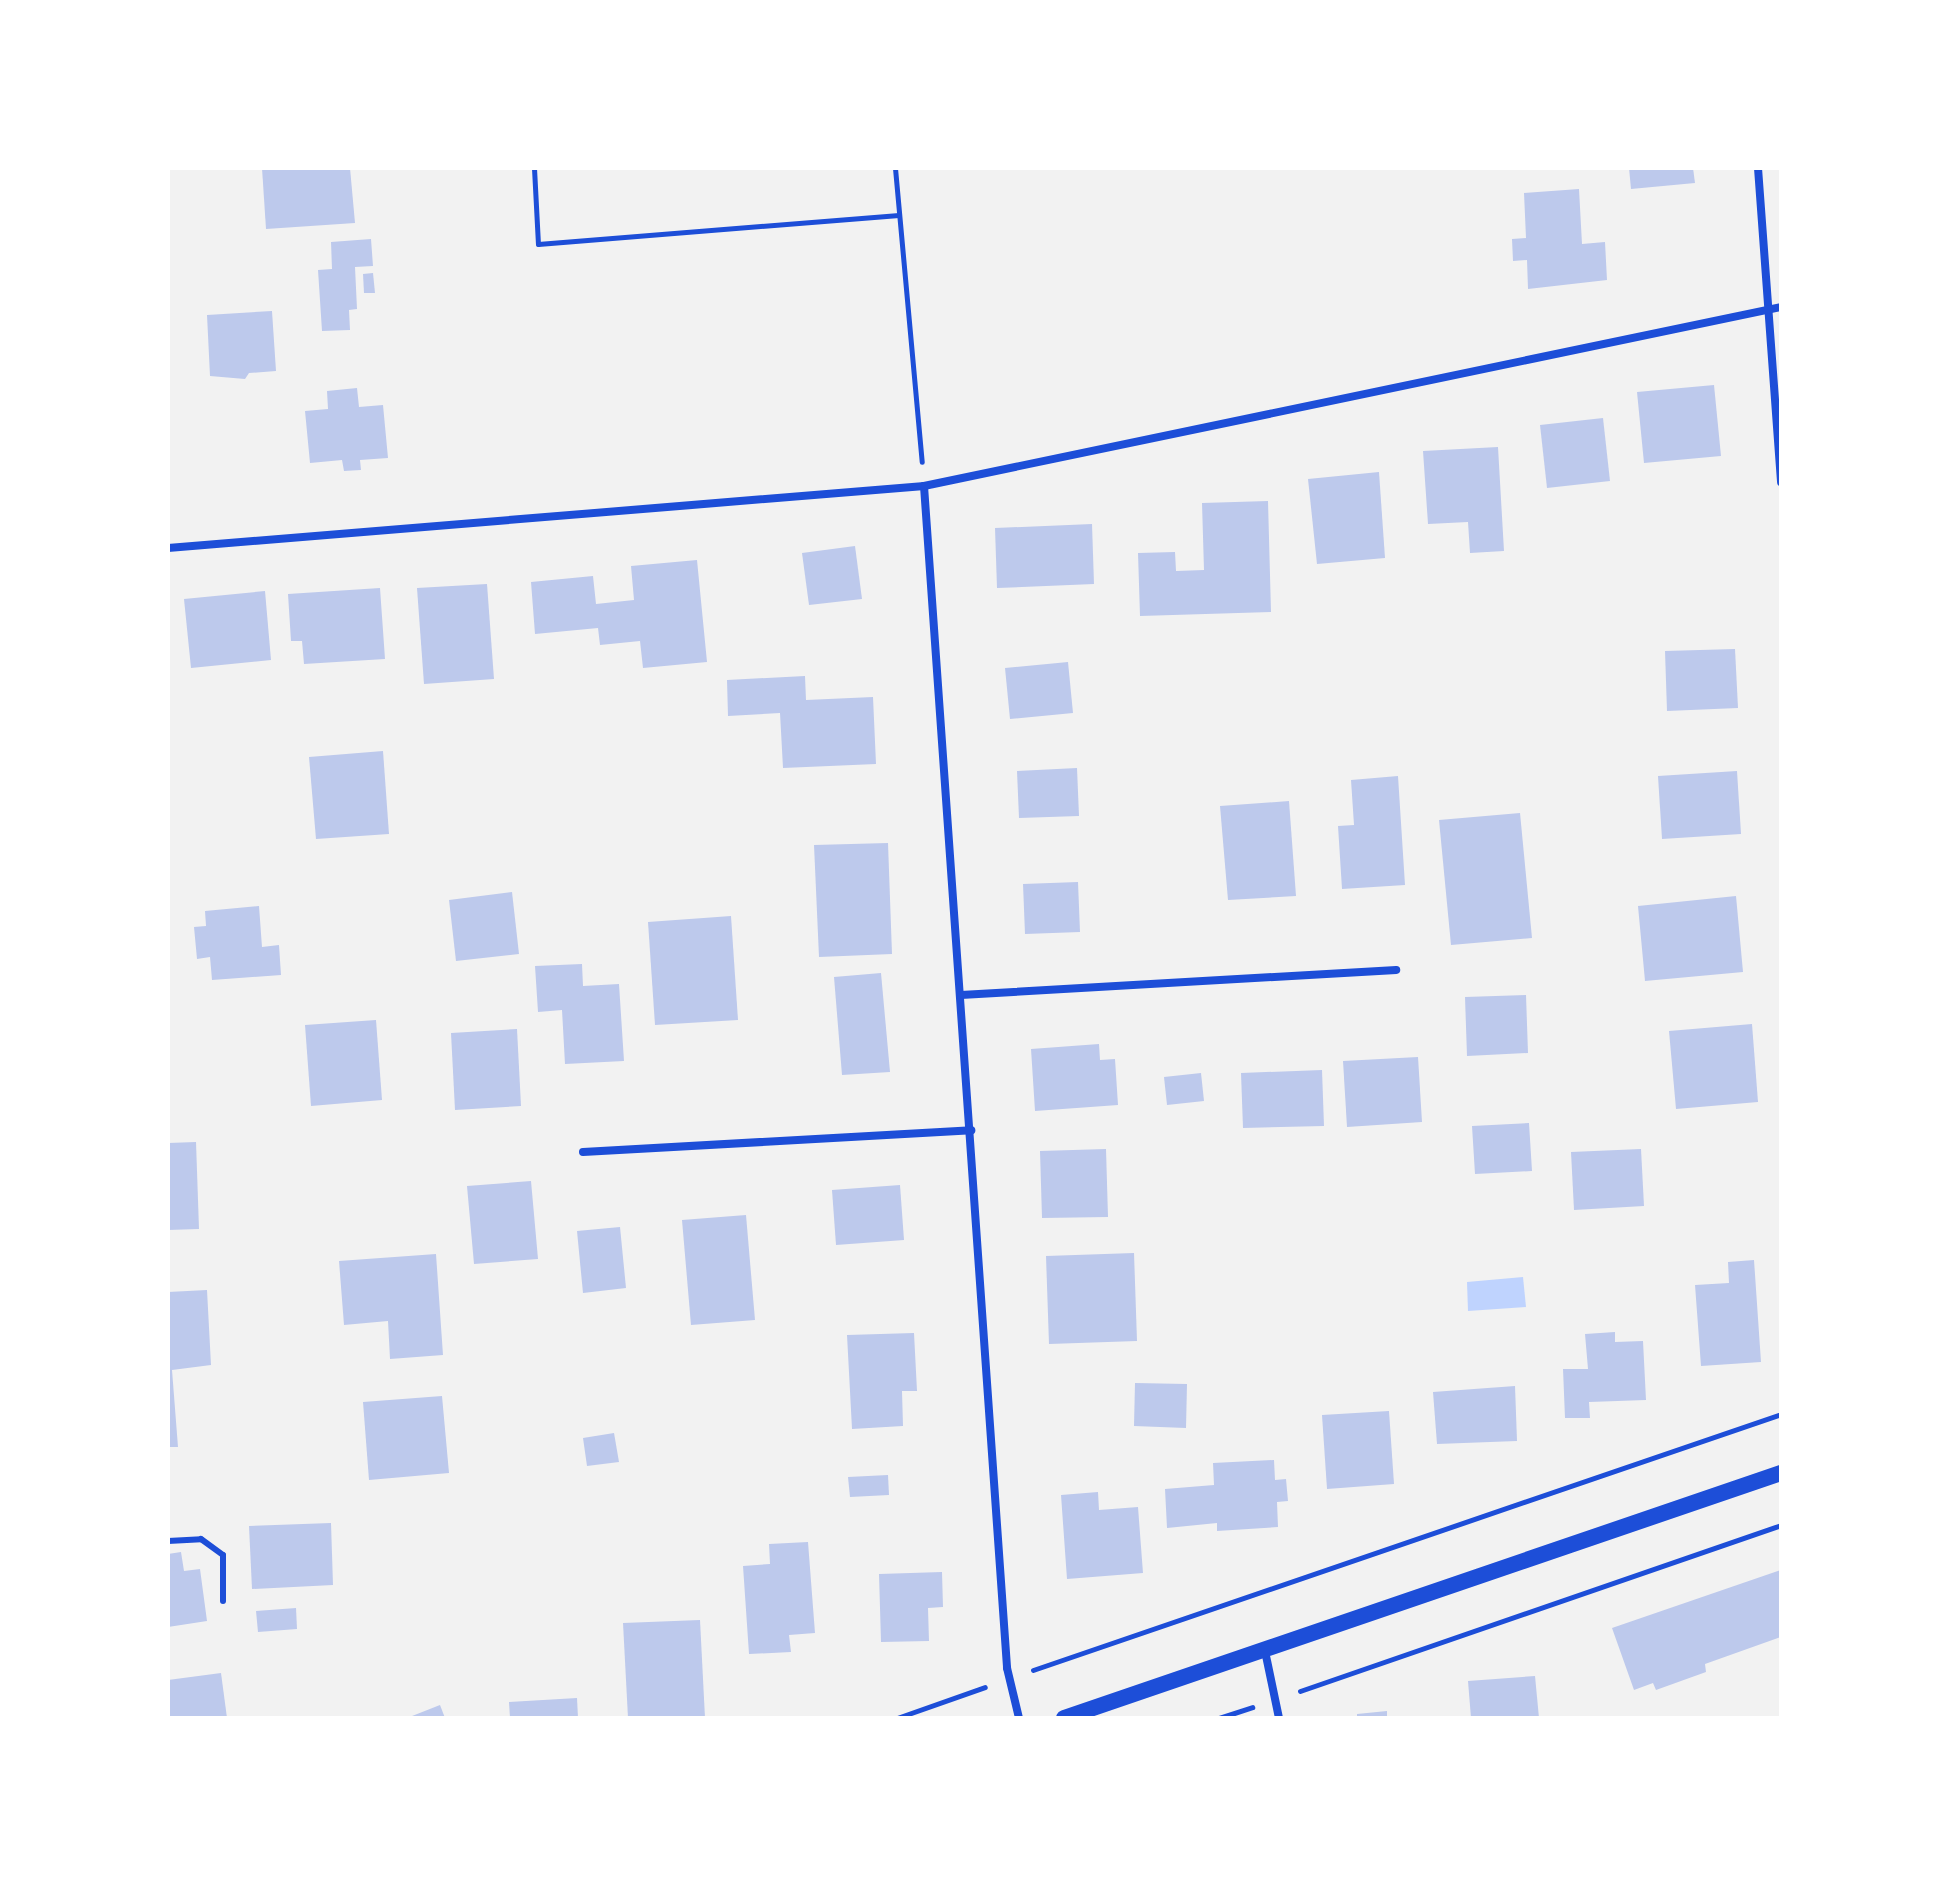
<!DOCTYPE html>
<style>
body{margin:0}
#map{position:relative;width:1949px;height:1886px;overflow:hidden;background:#f2f2f2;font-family:"IBM Plex Serif",serif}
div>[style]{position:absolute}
.water>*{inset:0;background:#bfd3fe}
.building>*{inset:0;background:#bdc9ec}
.path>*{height:5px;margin:-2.5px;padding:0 2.5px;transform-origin:2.5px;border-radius:2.5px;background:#1d4ed8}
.service>*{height:6px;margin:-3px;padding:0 3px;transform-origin:3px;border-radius:3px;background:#1d4ed8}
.minor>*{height:8px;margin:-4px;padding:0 4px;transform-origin:4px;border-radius:4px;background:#1d4ed8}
.secondary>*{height:16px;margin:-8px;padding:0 8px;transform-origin:8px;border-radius:8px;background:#1d4ed8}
span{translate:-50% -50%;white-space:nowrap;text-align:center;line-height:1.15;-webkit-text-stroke:7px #fff;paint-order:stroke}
.frame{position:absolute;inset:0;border:170px solid #fff;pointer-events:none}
</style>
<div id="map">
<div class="water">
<div style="clip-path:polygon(1523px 1277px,1526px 1307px,1468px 1311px,1467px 1282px)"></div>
</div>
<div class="building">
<div style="clip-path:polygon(262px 168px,350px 168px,355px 223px,266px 229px)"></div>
<div style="clip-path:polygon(1629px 168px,1693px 168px,1695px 183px,1631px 189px)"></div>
<div style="clip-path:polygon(1579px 189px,1582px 244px,1605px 242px,1607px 280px,1528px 289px,1527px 260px,1513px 261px,1512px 239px,1526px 238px,1524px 193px)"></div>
<div style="clip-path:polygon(371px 239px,373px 266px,355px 267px,357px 309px,349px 310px,350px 330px,322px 331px,318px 270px,332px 269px,331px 242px)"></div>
<div style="clip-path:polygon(373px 273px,375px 293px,364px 293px,363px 274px)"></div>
<div style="clip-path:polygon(272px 311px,276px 371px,249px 373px,245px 379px,210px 376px,207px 315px)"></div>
<div style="clip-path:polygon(1714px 385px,1721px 456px,1644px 463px,1637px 392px)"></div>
<div style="clip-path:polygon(357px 388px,359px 407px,383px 405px,388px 458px,360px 460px,361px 470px,344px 471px,342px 460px,310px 463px,305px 411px,328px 409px,327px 391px)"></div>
<div style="clip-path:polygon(1603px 418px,1610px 481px,1547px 488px,1540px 425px)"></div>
<div style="clip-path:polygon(1498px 447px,1504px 551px,1470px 553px,1468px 522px,1428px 524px,1423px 451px)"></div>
<div style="clip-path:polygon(1379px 472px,1385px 558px,1317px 564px,1308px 479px)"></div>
<div style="clip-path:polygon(1268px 501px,1271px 612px,1140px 616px,1138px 553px,1175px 552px,1176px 571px,1204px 570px,1202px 503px)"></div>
<div style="clip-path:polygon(1092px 524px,1094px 584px,997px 588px,995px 528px)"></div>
<div style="clip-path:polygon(855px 546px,862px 599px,809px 605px,802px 553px)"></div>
<div style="clip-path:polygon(697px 560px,707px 662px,643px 668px,640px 641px,600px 645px,598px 628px,535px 634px,531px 582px,593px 576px,596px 604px,634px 600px,631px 566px)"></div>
<div style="clip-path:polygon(487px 584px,494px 679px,424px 684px,417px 588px)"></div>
<div style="clip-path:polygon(380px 588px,385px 659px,304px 664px,302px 641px,291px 641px,288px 594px)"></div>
<div style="clip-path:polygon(265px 591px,271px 660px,191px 668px,184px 599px)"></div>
<div style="clip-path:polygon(1735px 649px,1738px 708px,1667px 711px,1665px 651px)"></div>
<div style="clip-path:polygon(1068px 662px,1073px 713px,1010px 719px,1005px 668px)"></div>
<div style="clip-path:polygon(805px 676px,806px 700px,873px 697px,876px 764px,783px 768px,780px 713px,728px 716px,727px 680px)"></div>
<div style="clip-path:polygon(383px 751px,389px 834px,316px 839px,309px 757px)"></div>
<div style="clip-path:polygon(1077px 768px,1079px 816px,1019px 818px,1017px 771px)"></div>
<div style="clip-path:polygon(1737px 771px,1741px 834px,1662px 839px,1658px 776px)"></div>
<div style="clip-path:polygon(1398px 776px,1405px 885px,1342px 889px,1338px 826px,1354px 825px,1351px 780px)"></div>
<div style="clip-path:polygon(1289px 801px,1296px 896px,1228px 900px,1220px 806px)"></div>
<div style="clip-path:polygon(1520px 813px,1532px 938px,1451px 945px,1439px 820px)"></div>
<div style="clip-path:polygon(888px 843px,892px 954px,819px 957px,814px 845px)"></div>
<div style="clip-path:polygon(1078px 882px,1080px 932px,1025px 934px,1023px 884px)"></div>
<div style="clip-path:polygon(512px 892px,519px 954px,456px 961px,449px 900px)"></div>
<div style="clip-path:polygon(1736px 896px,1743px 972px,1645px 981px,1638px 906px)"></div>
<div style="clip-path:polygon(259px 906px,262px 947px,279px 945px,281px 975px,212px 980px,210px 957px,197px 959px,194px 927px,206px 926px,205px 911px)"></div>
<div style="clip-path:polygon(731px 916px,738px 1020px,655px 1025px,648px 922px)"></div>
<div style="clip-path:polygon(582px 964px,583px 986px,619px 984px,624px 1061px,565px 1064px,562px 1010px,538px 1012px,535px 966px)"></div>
<div style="clip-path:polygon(881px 973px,890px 1072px,842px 1075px,834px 977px)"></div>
<div style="clip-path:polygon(1526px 995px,1528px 1053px,1467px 1056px,1465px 997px)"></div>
<div style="clip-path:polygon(376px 1020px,382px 1100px,311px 1106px,305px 1025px)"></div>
<div style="clip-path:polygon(1752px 1024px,1758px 1102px,1676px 1109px,1669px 1031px)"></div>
<div style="clip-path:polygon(517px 1029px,521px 1106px,455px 1110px,451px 1033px)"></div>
<div style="clip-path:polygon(1099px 1044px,1100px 1060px,1115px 1059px,1118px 1105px,1035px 1111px,1031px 1049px)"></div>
<div style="clip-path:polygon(1418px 1057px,1422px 1122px,1347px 1127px,1343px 1061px)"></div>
<div style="clip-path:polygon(1322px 1070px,1324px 1126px,1243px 1128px,1241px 1073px)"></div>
<div style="clip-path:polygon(1201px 1073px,1204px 1101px,1167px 1105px,1164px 1077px)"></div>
<div style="clip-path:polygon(1529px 1123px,1532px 1171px,1475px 1174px,1472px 1126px)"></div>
<div style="clip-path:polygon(196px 1142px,199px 1229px,168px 1230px,168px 1143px)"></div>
<div style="clip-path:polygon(1106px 1149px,1108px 1217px,1042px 1218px,1040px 1151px)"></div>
<div style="clip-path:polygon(1641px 1149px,1644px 1206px,1574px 1210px,1571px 1152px)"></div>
<div style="clip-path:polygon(531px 1181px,538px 1259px,474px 1264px,467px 1186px)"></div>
<div style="clip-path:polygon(900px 1185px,904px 1240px,836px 1245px,832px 1190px)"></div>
<div style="clip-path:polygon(746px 1215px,755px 1320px,691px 1325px,682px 1220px)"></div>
<div style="clip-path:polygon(620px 1227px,626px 1288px,583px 1293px,577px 1231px)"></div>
<div style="clip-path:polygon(1134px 1253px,1137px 1341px,1049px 1344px,1046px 1256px)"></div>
<div style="clip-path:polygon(436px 1254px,443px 1355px,390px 1359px,388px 1321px,344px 1325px,339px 1261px)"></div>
<div style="clip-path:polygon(1754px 1260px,1761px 1362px,1701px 1366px,1695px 1285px,1729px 1283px,1728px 1262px)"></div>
<div style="clip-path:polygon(207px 1290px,211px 1365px,172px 1370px,178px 1447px,168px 1447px,168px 1292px)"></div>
<div style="clip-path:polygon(1615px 1332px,1615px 1342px,1643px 1341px,1646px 1400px,1589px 1402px,1590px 1418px,1565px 1418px,1563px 1369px,1588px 1369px,1585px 1334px)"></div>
<div style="clip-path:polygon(914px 1333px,917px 1391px,902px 1391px,903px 1426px,852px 1429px,847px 1335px)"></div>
<div style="clip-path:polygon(1135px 1383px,1187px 1384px,1186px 1428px,1134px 1426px)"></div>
<div style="clip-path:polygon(1515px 1386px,1517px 1441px,1437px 1444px,1433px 1392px)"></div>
<div style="clip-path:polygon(442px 1396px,449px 1473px,369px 1480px,363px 1402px)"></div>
<div style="clip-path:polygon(1389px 1411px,1394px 1484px,1327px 1489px,1322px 1415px)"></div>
<div style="clip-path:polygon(614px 1433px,619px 1462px,587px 1466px,583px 1438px)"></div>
<div style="clip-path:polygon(1274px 1460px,1275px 1480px,1286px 1479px,1288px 1501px,1277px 1502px,1278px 1527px,1217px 1531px,1217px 1523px,1167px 1528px,1165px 1489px,1214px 1485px,1213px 1463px)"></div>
<div style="clip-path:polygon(888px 1475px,889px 1495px,850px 1497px,848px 1477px)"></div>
<div style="clip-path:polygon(1098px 1492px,1099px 1510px,1138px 1507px,1143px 1573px,1067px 1579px,1061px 1495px)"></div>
<div style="clip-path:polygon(331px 1523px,333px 1585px,252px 1589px,249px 1526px)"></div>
<div style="clip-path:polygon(808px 1542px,815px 1633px,789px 1635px,791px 1652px,749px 1654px,743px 1566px,770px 1564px,769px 1544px)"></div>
<div style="clip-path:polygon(181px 1552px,184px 1571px,200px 1569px,207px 1621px,168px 1627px,168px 1554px)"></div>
<div style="clip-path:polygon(1781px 1570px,1781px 1637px,1705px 1664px,1706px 1672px,1656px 1690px,1653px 1683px,1634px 1690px,1612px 1628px)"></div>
<div style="clip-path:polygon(942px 1572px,943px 1607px,928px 1608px,929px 1641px,881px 1642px,879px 1574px)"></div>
<div style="clip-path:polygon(296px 1608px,297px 1629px,258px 1632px,256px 1611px)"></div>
<div style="clip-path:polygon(700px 1620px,705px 1718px,628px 1718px,623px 1623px)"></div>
<div style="clip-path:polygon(221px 1673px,227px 1718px,168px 1718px,168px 1680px)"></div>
<div style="clip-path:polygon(1535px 1676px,1539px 1718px,1471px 1718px,1468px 1681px)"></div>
<div style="clip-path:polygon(577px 1698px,578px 1718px,510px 1718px,509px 1702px)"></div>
<div style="clip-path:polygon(440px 1705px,445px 1718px,407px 1718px)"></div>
<div style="clip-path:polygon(1387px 1711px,1387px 1718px,1357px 1718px,1357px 1714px)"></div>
</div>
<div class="path">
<div style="left:534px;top:168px;width:76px;rotate:87deg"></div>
<div style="left:538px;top:244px;width:362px;rotate:-4.6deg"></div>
<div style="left:895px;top:168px;width:295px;rotate:84.8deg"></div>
<div style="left:1033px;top:1670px;width:791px;rotate:-18.89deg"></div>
<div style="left:1300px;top:1691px;width:509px;rotate:-19.04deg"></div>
<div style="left:897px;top:1718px;width:93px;rotate:-19.4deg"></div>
<div style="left:1219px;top:1718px;width:35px;rotate:-18deg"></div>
</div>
<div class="service">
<div style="left:168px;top:1541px;width:33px;rotate:-3deg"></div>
<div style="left:201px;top:1539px;width:27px;rotate:36deg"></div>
<div style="left:223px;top:1555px;width:46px;rotate:90deg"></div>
</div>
<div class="minor">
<div style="left:1758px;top:168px;width:315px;rotate:85.8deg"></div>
<div style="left:924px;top:486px;width:1185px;rotate:85.98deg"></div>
<div style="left:1007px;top:1668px;width:51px;rotate:76.5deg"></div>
<div style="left:168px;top:548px;width:759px;rotate:-4.69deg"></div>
<div style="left:924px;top:486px;width:875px;rotate:-11.8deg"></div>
<div style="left:961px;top:995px;width:436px;rotate:-3.3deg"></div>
<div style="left:583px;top:1152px;width:389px;rotate:-3.2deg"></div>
<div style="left:1265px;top:1651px;width:68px;rotate:78.2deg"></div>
</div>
<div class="secondary">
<div style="left:1064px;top:1718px;width:758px;rotate:-18.87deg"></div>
</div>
<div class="frame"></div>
</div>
